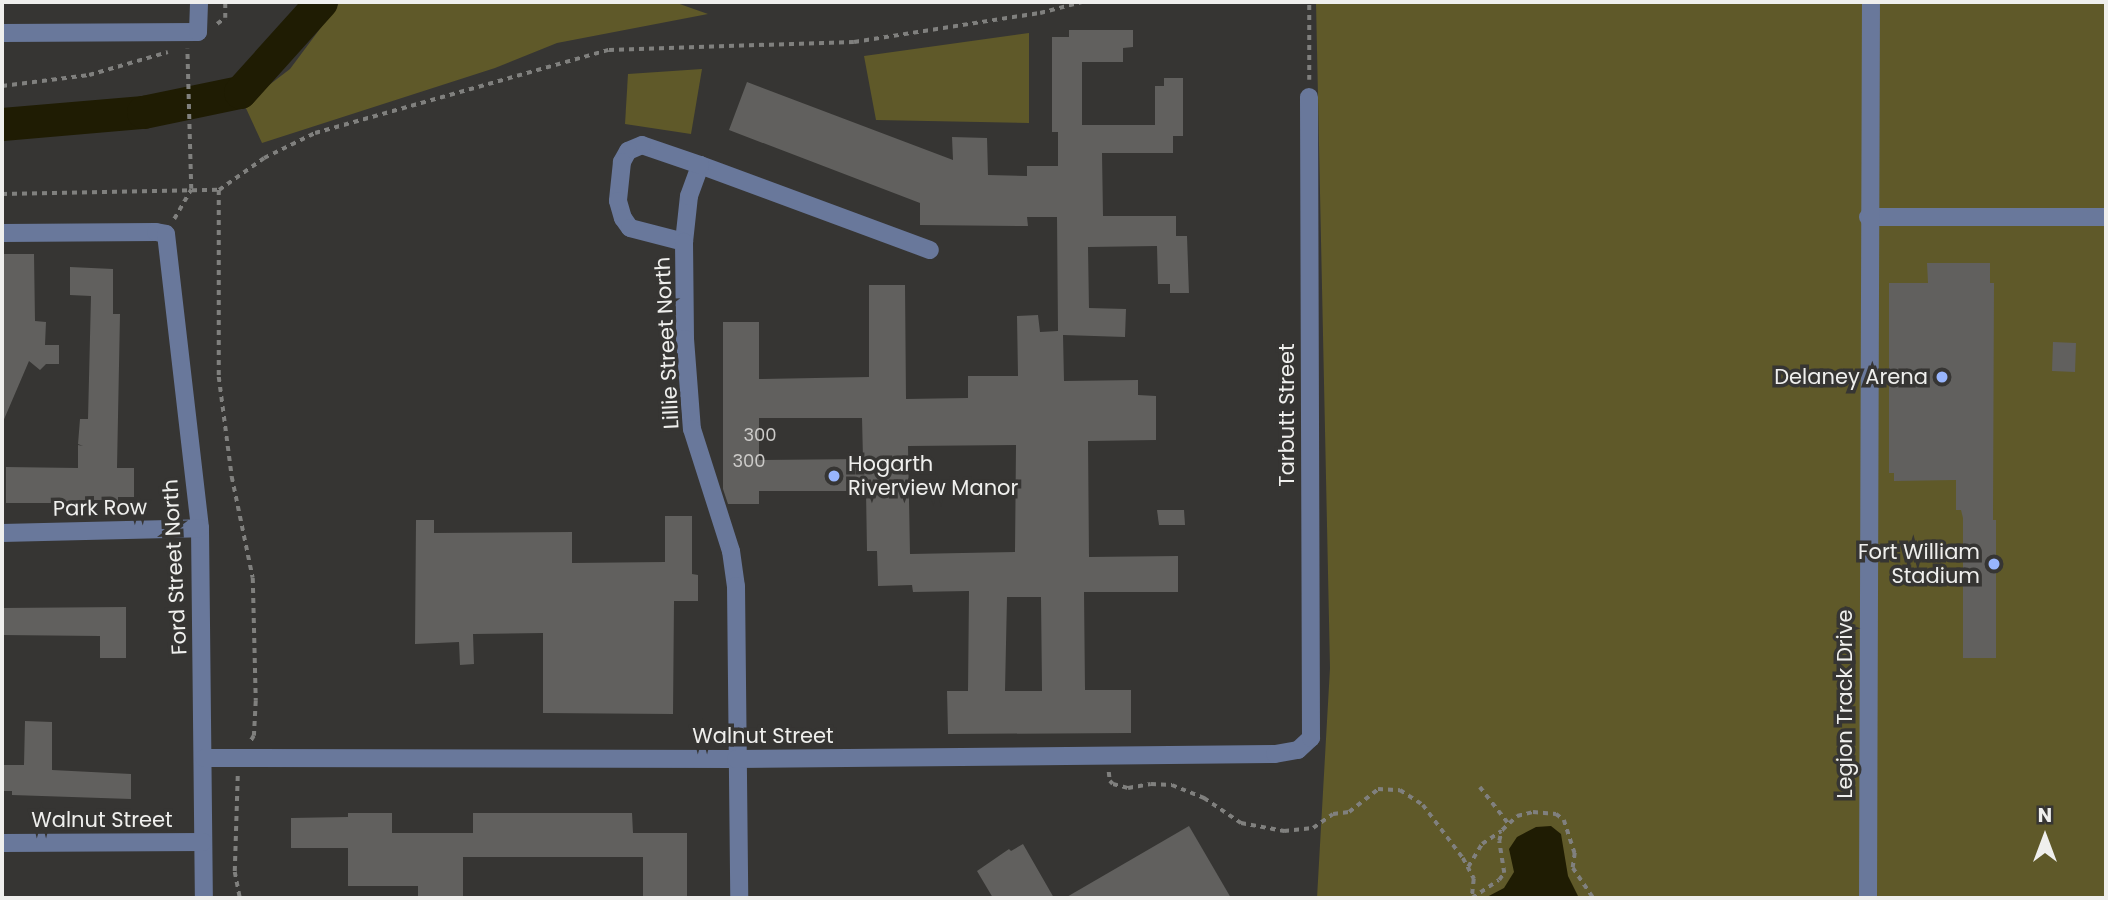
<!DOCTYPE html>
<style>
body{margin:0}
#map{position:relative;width:2108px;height:900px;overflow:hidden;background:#363533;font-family:Poppins,sans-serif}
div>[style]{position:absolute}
.green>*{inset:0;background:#5f5929}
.water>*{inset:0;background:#1f1c03}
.river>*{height:33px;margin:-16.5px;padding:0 16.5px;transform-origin:16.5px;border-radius:16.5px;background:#1f1c03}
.building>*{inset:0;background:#61605e}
.path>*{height:3.5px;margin-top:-1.75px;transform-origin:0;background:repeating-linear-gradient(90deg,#80807e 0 5px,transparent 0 10px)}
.minor>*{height:18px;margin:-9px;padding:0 9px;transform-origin:9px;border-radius:9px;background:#69789b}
.dots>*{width:19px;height:19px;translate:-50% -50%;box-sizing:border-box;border:4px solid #363533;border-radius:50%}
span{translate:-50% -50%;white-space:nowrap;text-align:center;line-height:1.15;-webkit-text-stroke:7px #363533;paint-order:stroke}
.number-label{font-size:18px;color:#cccbc9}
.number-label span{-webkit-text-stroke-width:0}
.street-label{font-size:21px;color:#efefed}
.poi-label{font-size:21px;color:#efefed}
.right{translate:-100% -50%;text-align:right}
.left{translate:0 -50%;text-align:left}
.frame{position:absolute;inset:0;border:4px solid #efefed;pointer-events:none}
.north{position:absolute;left:2010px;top:802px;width:70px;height:70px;-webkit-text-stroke:5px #363533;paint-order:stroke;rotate:0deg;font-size:19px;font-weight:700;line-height:28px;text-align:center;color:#efefed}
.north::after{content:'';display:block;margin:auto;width:24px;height:32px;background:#efefed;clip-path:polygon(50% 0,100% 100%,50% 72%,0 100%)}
</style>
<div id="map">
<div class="green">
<div style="clip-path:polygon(340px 2px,674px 2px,708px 14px,557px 43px,495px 68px,262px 143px,244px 104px,290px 69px)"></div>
<div style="clip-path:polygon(1316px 2px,2106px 2px,2106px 898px,1317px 898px,1330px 668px)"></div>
<div style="clip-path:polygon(1029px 33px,1029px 123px,876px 120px,864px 56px)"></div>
<div style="clip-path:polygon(702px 69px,691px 134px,625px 124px,628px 74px)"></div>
</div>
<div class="water">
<div style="clip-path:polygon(1551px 826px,1561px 834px,1568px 876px,1579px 898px,1485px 898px,1504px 888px,1514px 872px,1509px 849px,1517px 837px,1536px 827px)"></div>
</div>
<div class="river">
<div style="left:2px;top:124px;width:142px;rotate:-4.9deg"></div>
<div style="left:143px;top:112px;width:99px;rotate:-11.7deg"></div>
<div style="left:240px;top:92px;width:121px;rotate:-48deg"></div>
</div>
<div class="building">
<div style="clip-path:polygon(evenodd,1069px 30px,1133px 30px,1133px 47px,1123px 48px,1123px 62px,1082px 62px,1082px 125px,1155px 125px,1155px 86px,1164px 86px,1164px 78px,1183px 78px,1183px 136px,1173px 136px,1173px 153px,1102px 153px,1103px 216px,1176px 216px,1176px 236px,1187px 236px,1189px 293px,1170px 293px,1170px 284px,1158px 284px,1157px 246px,1088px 247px,1089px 308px,1126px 309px,1125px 337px,1063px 335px,1064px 381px,1138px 380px,1138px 395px,1156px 396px,1156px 440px,1088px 441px,1089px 557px,1178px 556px,1178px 592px,1084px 592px,1085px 690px,1131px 690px,1131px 733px,948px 734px,947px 691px,968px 691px,969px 591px,913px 592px,912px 585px,878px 586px,877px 551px,867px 551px,866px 491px,759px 491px,759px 504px,728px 504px,723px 489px,723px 322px,759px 322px,759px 379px,869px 377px,869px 285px,905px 285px,906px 399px,968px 398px,968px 376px,1018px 376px,1017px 316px,1038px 315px,1040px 332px,1058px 331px,1057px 217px,1027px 217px,1028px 226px,920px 225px,920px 203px,729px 130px,747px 82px,953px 160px,952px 137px,987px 138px,988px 175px,1027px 176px,1027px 166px,1058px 166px,1058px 132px,1052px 132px,1052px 37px,1069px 37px,1069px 30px,759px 418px,862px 418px,863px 459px,759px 460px,759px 418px,1069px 30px,1016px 445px,1015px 552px,910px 554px,908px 446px,1016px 445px,1069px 30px,1007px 597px,1041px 597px,1042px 691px,1005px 691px,1007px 597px)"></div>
<div style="clip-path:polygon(4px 254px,34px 254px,35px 321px,46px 322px,45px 345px,59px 345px,59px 364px,46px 364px,40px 370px,29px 361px,2px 424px)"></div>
<div style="clip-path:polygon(1927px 263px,1990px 263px,1990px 283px,1994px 283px,1993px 520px,1996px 520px,1996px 658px,1963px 658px,1963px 518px,1961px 510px,1956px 510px,1956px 480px,1894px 481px,1894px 473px,1889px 473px,1889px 283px,1928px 283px)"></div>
<div style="clip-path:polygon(70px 267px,113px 269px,113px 314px,120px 314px,117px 468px,134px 468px,134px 497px,118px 497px,118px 503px,6px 503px,6px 467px,78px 468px,78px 445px,83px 446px,78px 444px,80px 419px,88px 419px,91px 296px,70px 295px)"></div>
<div style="clip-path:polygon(2053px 342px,2076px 343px,2075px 372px,2052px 371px)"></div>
<div style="clip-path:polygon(1157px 510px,1184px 510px,1185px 525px,1159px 525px)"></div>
<div style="clip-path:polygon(665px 516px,692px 516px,692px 574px,698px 575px,698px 601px,674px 601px,673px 714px,543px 713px,543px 633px,473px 634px,474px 664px,460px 665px,459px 642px,415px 644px,416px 520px,434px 520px,434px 533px,572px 532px,572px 563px,665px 562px)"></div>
<div style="clip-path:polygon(126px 607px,126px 658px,100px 658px,100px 636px,2px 635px,2px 608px)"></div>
<div style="clip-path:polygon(25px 721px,52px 722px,52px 770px,131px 774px,131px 799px,12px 795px,12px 791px,2px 791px,2px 765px,24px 765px)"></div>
<div style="clip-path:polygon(348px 813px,392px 813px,392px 833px,473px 833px,473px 813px,632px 813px,633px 833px,687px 833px,687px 898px,643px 898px,643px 857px,463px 857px,463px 898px,418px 898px,418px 886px,348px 886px,348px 848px,291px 848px,291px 818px,348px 817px)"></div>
<div style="clip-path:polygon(1189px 826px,1231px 898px,1065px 898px)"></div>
<div style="clip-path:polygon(1023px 844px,1054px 898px,993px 898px,977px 871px,1009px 849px,1011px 851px)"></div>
</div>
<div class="path">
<div style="left:217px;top:24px;width:10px;rotate:-37deg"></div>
<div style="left:225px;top:18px;width:16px;rotate:-90deg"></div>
<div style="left:1309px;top:80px;width:78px;rotate:-90deg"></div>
<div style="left:2px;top:86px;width:88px;rotate:-7.2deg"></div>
<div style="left:89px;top:75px;width:82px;rotate:-16.2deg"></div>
<div style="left:219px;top:190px;width:187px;rotate:90deg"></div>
<div style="left:219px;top:377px;width:101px;rotate:82.6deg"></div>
<div style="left:232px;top:477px;width:103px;rotate:78.3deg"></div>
<div style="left:253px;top:578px;width:123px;rotate:88.6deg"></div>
<div style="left:256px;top:701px;width:35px;rotate:93deg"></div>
<div style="left:254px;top:736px;width:6px;rotate:121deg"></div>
<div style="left:2px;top:194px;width:217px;rotate:-1.1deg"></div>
<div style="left:219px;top:190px;width:55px;rotate:-35.4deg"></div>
<div style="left:264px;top:158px;width:57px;rotate:-26.1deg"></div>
<div style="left:315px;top:133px;width:305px;rotate:-15.8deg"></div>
<div style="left:609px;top:50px;width:245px;rotate:-1.9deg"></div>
<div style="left:854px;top:42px;width:188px;rotate:-8.9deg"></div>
<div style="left:1040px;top:13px;width:43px;rotate:-14.7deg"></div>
<div style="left:174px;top:219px;width:34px;rotate:-60deg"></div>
<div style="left:191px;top:189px;width:140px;rotate:-91.6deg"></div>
<div style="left:1109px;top:772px;width:9px;rotate:84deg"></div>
<div style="left:1110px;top:781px;width:4px;rotate:45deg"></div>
<div style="left:1113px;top:784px;width:16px;rotate:15deg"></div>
<div style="left:1128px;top:788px;width:23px;rotate:-10deg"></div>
<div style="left:1151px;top:784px;width:21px;rotate:3deg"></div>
<div style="left:1172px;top:785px;width:35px;rotate:22deg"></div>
<div style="left:1204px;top:798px;width:45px;rotate:34deg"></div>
<div style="left:1241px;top:823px;width:44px;rotate:10.5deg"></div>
<div style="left:1284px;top:831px;width:29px;rotate:-6deg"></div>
<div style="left:1313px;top:828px;width:24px;rotate:-35deg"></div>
<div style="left:1333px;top:814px;width:16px;rotate:-7deg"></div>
<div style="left:1349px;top:812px;width:37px;rotate:-38deg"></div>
<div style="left:1378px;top:789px;width:22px;rotate:3deg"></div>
<div style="left:1400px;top:790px;width:27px;rotate:33deg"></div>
<div style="left:1423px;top:805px;width:66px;rotate:53deg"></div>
<div style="left:1463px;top:858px;width:24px;rotate:62deg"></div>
<div style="left:1474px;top:879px;width:19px;rotate:96deg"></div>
<div style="left:238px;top:776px;width:96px;rotate:91.8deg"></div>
<div style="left:235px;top:872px;width:26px;rotate:79deg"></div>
<div style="left:1480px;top:787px;width:46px;rotate:52.1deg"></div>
<div style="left:1468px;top:867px;width:27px;rotate:-59deg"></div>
<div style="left:1482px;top:844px;width:23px;rotate:-34deg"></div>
<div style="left:1472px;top:898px;width:32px;rotate:-34deg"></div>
<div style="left:1499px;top:880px;width:9px;rotate:-54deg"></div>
<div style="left:1504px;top:873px;width:32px;rotate:-99deg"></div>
<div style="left:1499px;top:841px;width:11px;rotate:-75deg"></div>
<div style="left:1502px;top:830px;width:21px;rotate:-43deg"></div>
<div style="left:1517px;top:816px;width:16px;rotate:-14deg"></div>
<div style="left:1533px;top:812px;width:23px;rotate:5deg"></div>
<div style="left:1556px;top:814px;width:10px;rotate:37deg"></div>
<div style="left:1564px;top:820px;width:35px;rotate:72deg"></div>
<div style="left:1575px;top:853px;width:15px;rotate:98deg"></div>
<div style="left:1573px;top:868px;width:36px;rotate:56deg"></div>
</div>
<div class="minor">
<div style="left:2px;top:33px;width:196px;rotate:-0.3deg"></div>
<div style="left:198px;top:32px;width:30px;rotate:-88deg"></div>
<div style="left:700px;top:165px;width:245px;rotate:20.3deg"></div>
<div style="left:1868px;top:217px;width:238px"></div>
<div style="left:2px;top:233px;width:154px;rotate:-0.4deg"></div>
<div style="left:156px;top:232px;width:10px;rotate:11deg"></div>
<div style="left:166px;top:234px;width:296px;rotate:83.4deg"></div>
<div style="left:200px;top:528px;width:370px;rotate:89.4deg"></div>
<div style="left:684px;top:242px;width:46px;rotate:-83.8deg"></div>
<div style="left:689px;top:196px;width:33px;rotate:-70deg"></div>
<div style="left:700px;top:165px;width:61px;rotate:-161deg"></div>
<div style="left:642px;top:145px;width:15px;rotate:157deg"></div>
<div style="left:628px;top:151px;width:13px;rotate:119deg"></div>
<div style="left:622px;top:162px;width:39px;rotate:96deg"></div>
<div style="left:618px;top:201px;width:18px;rotate:74deg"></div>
<div style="left:623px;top:218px;width:12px;rotate:55deg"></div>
<div style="left:630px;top:228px;width:56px;rotate:14.5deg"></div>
<div style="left:684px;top:242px;width:97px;rotate:89.4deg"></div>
<div style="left:685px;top:339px;width:90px;rotate:85.6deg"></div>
<div style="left:692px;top:429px;width:128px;rotate:72.3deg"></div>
<div style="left:731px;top:551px;width:35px;rotate:82deg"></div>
<div style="left:736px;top:586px;width:312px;rotate:89.4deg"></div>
<div style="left:2px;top:533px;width:198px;rotate:-1.4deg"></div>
<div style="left:204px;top:758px;width:532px;rotate:0.11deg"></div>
<div style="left:736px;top:759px;width:539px;rotate:-0.53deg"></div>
<div style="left:1275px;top:754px;width:23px;rotate:-10deg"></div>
<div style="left:1298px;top:750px;width:18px;rotate:-43deg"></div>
<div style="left:1311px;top:738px;width:641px;rotate:-90.18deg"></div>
<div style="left:2px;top:843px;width:201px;rotate:-0.3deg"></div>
<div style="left:1868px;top:898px;width:896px;rotate:-89.81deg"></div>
</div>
<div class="dots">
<div style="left:1942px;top:377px;background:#98b5fd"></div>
<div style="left:834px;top:476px;background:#98b5fd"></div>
<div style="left:1994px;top:564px;background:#98b5fd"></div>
</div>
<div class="number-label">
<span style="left:760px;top:435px">300</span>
<span style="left:749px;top:461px">300</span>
</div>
<div class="street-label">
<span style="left:667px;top:343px;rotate:-93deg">Lillie Street North</span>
<span style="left:1287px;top:415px;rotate:-90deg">Tarbutt Street</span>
<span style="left:100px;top:508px;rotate:-1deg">Park Row</span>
<span style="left:175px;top:567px;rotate:-93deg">Ford Street North</span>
<span style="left:1845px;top:704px;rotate:-90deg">Legion Track Drive</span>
<span style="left:763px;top:736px">Walnut Street</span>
<span style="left:102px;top:820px">Walnut Street</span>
</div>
<div class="poi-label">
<span class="right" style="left:1928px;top:377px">Delaney Arena</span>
<span class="left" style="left:848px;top:476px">Hogarth<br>Riverview Manor</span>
<span class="right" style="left:1980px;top:564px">Fort William<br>Stadium</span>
</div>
<div class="frame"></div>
<div class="north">N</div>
</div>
